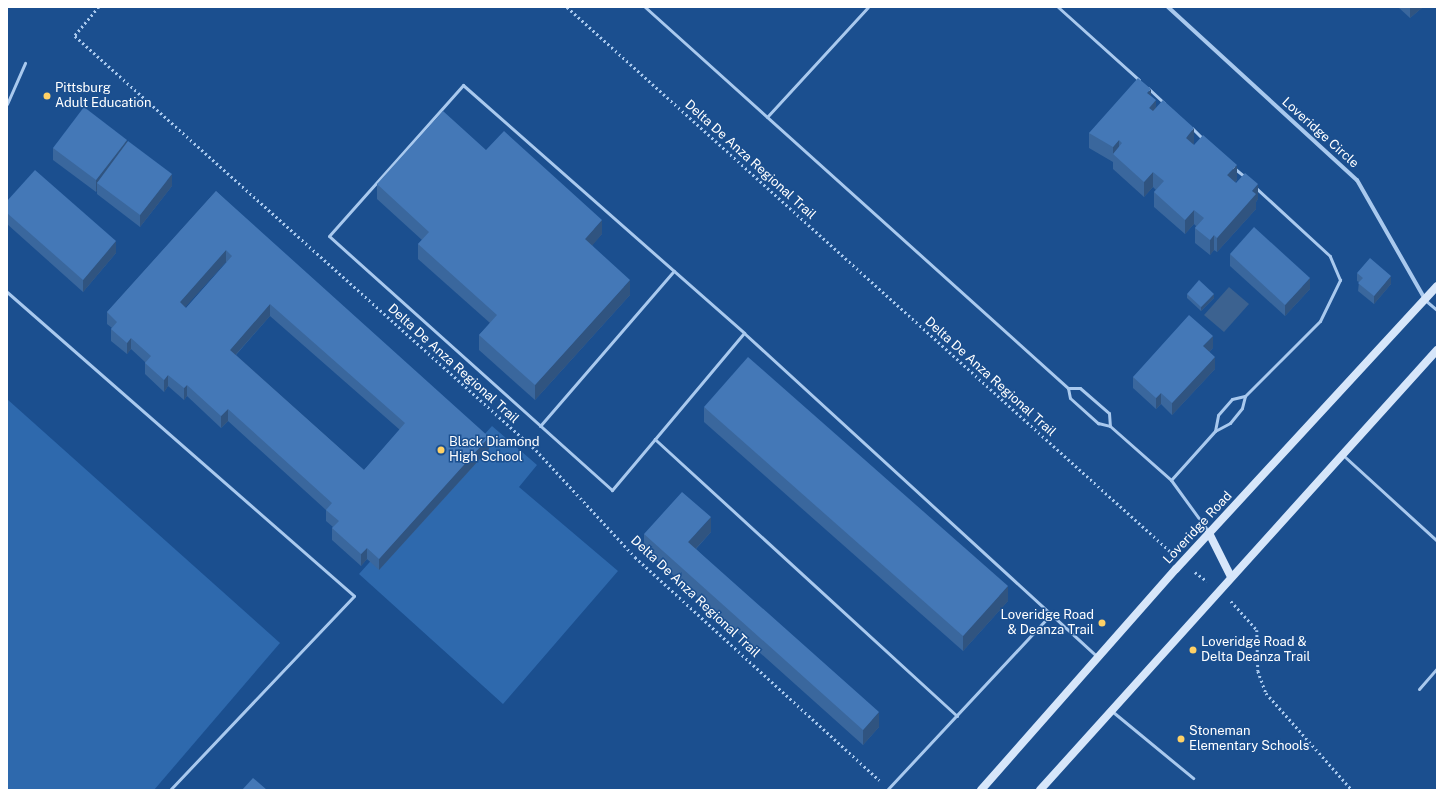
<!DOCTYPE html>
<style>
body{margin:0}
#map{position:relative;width:1444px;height:797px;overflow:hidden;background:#1b4f8f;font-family:"Public Sans",sans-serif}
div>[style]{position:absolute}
.green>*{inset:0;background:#2e69ad}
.water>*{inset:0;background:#3c6290}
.path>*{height:2.5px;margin-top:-1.25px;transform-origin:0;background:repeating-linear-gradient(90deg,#a9c9ee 0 2px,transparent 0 5px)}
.service>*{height:3px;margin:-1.5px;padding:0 1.5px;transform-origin:1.5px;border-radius:1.5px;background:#a9c9ee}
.minor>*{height:4px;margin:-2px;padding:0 2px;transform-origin:2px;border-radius:2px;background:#a9c9ee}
.secondary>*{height:8px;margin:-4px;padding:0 4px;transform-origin:4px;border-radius:4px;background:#d6e6fa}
.wall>*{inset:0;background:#3a679d}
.shaded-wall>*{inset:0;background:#305480}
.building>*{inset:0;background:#4478b7}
.dots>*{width:11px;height:11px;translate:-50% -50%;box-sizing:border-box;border:2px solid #1b4f8f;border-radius:50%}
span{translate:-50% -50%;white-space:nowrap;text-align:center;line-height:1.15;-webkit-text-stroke:3px #1b4f8f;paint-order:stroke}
.poi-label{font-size:13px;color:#fff}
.left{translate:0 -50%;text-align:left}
.right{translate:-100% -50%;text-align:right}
.street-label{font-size:13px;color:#fff}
.frame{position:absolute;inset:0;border:8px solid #fff;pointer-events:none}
</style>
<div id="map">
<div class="green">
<div style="clip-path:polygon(7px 399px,280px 643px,154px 790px,7px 790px)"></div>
<div style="clip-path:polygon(492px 426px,537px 465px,519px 487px,618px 571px,503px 704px,359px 574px)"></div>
</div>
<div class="water">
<div style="clip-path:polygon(1229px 287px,1249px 304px,1224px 332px,1204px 315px)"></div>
</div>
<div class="path">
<div style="left:99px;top:7px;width:38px;rotate:130deg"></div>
<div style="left:75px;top:36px;width:620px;rotate:41.93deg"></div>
<div style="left:536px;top:450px;width:146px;rotate:47.2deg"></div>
<div style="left:635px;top:557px;width:331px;rotate:42.4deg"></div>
<div style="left:567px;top:7px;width:812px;rotate:42.06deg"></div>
<div style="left:1195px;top:572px;width:15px;rotate:37deg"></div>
<div style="left:1231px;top:601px;width:39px;rotate:48deg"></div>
<div style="left:1257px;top:630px;width:41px;rotate:88.6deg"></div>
<div style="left:1258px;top:671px;width:23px;rotate:70deg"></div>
<div style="left:1266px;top:693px;width:130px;rotate:48.4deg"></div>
</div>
<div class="service">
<div style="left:645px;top:7px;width:569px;rotate:42.01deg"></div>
<div style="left:1068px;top:388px;width:10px;rotate:79deg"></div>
<div style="left:1070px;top:398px;width:38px;rotate:42deg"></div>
<div style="left:1098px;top:423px;width:12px;rotate:14deg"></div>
<div style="left:1110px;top:426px;width:81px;rotate:41.5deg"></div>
<div style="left:1171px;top:480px;width:63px;rotate:54deg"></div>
<div style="left:1058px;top:7px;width:109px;rotate:42deg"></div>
<div style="left:1148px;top:88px;width:22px;rotate:43deg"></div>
<div style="left:7px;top:104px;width:45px;rotate:-66.3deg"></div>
<div style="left:767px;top:117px;width:149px;rotate:-47.4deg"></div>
<div style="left:1192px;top:128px;width:17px;rotate:45deg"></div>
<div style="left:1234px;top:168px;width:14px;rotate:39deg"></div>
<div style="left:7px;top:292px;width:461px;rotate:41.2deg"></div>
<div style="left:354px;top:596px;width:267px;rotate:133.5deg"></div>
<div style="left:1425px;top:300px;width:16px;rotate:40deg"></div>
<div style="left:1068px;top:388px;width:12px"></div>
<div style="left:1080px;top:388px;width:38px;rotate:41deg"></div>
<div style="left:1109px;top:413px;width:13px;rotate:86deg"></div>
<div style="left:540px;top:426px;width:205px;rotate:-49.2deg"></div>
<div style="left:1215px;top:431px;width:16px;rotate:-79deg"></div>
<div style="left:1218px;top:415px;width:21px;rotate:-49deg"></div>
<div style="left:1232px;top:399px;width:13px;rotate:-13deg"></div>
<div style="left:1245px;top:396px;width:106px;rotate:-45deg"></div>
<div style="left:1320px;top:321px;width:46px;rotate:-64deg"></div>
<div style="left:1340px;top:280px;width:26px;rotate:-113deg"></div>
<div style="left:1330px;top:256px;width:100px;rotate:-137.4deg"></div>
<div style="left:655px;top:439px;width:67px;rotate:130.1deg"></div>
<div style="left:612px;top:490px;width:380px;rotate:-138.1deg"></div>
<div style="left:329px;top:236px;width:202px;rotate:-48.4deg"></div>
<div style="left:463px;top:85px;width:375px;rotate:41.4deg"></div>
<div style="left:1344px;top:456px;width:126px;rotate:42.4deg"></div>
<div style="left:1171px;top:480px;width:66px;rotate:-48.1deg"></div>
<div style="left:1215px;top:431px;width:17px;rotate:-28deg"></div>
<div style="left:1230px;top:423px;width:19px;rotate:-51deg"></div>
<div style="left:1242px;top:408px;width:12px;rotate:-76deg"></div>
<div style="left:1419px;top:689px;width:28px;rotate:-49deg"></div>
<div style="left:1113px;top:712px;width:104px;rotate:39.5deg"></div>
<div style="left:957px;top:716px;width:410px;rotate:-137.5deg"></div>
<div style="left:655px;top:439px;width:138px;rotate:-50deg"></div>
<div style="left:744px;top:333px;width:479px;rotate:42.5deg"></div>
<div style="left:887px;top:790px;width:241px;rotate:-47deg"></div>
</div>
<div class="minor">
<div style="left:1168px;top:7px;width:256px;rotate:42.5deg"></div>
<div style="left:1357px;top:180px;width:137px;rotate:60.3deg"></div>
</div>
<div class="secondary">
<div style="left:1209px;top:533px;width:49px;rotate:63.4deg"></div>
<div style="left:981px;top:790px;width:295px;rotate:-48.6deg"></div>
<div style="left:1176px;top:569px;width:385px;rotate:-47.3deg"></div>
<div style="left:1040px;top:790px;width:593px;rotate:-47.94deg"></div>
</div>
<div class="wall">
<div style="clip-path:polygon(1398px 7px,1423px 7px,1410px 18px)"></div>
<div style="clip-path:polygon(1151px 96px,1156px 108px,1194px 143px,1193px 144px,1237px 180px,1235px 182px,1258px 199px,1256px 202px,1256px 209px,1217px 252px,1214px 250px,1210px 255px,1195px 243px,1195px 228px,1196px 226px,1194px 224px,1185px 234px,1154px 207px,1154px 192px,1156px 190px,1153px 187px,1144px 197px,1113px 169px,1113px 162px,1089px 148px,1089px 133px)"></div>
<div style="clip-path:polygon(127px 143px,172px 186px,140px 227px,97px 194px,97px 190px,96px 192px,53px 160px,53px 148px)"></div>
<div style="clip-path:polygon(486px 150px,602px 234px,592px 245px,630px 295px,535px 400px,479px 350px,479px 335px,490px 323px,418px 259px,418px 244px,422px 240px,377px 199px,377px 184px)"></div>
<div style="clip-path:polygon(evenodd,216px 191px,489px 449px,379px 570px,367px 559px,361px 566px,332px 540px,332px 528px,333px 527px,326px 521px,326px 510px,228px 421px,221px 428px,187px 396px,184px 400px,168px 386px,164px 392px,145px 374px,145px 362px,131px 349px,127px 354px,111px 341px,111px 329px,112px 328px,107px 324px,107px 312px,216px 191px,226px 262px,227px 262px,186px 308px,185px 307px,226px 262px,216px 191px,270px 316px,400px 430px,364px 470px,236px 355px,270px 316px)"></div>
<div style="clip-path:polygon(7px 201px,116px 253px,83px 292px,7px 224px)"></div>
<div style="clip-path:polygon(1230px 254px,1310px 289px,1285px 316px,1230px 266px)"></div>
<div style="clip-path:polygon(1357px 273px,1391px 284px,1374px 304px,1358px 291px,1359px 282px,1357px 281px)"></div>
<div style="clip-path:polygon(1187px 294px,1214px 298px,1201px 311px,1187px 298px)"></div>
<div style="clip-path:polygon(1213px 348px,1209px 352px,1215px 369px,1172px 415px,1161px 404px,1156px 409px,1133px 388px,1133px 377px)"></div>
<div style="clip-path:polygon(704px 407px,1008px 601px,963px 651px,704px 422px)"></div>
<div style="clip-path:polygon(711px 532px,696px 549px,879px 727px,863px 745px,644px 549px,644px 534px)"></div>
</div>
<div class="shaded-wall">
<div style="clip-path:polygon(1410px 7px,1423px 7px,1410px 18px)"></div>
<div style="clip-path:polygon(1151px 89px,1151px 104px,1147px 93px)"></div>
<div style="clip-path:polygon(1156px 100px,1156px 115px,1149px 108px)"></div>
<div style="clip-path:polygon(1194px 128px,1194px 143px,1186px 153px,1186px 138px)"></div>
<div style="clip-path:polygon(127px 140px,127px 151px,97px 183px,97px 190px,96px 192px,96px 180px)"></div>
<div style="clip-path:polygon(1119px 140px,1119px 155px,1113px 154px,1113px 147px)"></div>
<div style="clip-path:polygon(1237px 165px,1237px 180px,1227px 190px,1227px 175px)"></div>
<div style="clip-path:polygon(1153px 172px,1153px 187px,1144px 197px,1144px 182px)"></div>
<div style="clip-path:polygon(172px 174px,172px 186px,140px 227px,140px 215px)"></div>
<div style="clip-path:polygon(1258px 184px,1258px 199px,1256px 202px,1256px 209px,1217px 252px,1217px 238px,1252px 191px)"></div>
<div style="clip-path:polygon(1194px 210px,1194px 224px,1185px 234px,1185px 220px)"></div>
<div style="clip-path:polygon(602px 220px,602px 234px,585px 254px,585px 239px)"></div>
<div style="clip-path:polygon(1214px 235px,1214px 250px,1210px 255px,1210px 240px)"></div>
<div style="clip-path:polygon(116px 241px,116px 253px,83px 292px,83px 280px)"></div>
<div style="clip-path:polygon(226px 250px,226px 262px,180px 313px,180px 302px)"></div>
<div style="clip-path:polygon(1391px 276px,1391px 284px,1374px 304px,1374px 296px)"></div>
<div style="clip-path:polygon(1310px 278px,1310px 289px,1285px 316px,1285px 305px)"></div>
<div style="clip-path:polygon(630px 280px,630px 295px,535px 400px,535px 385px)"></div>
<div style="clip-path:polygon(1214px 294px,1214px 298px,1201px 311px,1201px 307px)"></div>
<div style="clip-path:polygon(270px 304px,270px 316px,230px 361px,230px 350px)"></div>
<div style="clip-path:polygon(1213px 336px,1213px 348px,1203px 358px,1203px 346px)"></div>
<div style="clip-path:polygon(131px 338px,131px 349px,127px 354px,127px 343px)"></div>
<div style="clip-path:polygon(1215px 357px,1215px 369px,1172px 415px,1172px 403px)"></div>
<div style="clip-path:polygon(168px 375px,168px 386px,164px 392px,164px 380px)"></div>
<div style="clip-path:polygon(187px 385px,187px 396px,184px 400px,184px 388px)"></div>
<div style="clip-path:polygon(1161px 393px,1161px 404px,1156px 409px,1156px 398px)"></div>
<div style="clip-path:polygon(228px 409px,228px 421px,221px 428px,221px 416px)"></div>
<div style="clip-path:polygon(489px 437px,489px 449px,379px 570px,379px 559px)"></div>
<div style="clip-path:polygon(711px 517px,711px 532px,688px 557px,688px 542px)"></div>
<div style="clip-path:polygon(367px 548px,367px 559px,361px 566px,361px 554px)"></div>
<div style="clip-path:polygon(1008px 586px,1008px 601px,963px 651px,963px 636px)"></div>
<div style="clip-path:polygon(879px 712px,879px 727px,863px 745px,863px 730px)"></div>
</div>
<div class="building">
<div style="clip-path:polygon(1138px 78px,1151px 89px,1147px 93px,1156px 100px,1149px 108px,1153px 111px,1163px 100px,1194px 128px,1186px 138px,1194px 145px,1203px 135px,1237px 165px,1227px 175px,1236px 183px,1245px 173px,1258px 184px,1252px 191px,1256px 194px,1217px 238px,1214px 235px,1210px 240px,1195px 228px,1204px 218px,1194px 210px,1185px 220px,1154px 192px,1164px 181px,1153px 172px,1144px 182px,1113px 154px,1122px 143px,1119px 140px,1113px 147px,1089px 133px)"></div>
<div style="clip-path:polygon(84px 107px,127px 140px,96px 180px,53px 148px)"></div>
<div style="clip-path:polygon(443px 111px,486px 150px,504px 131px,602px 220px,585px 239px,630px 280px,535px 385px,479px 335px,497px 315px,418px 244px,429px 232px,377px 184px)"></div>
<div style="clip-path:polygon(128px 141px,172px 174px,140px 215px,97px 183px)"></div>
<div style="clip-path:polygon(35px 170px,116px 241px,83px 280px,7px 213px,7px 201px)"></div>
<div style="clip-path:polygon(evenodd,216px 191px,489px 437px,379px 559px,367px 548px,361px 554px,332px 528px,339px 521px,326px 510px,332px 503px,228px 409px,221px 416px,187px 385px,184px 388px,168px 375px,164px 380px,145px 363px,151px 356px,131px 338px,127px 343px,111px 329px,117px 322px,107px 312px,216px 191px,226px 250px,232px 256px,186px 308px,180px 302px,226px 250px,216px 191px,270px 304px,405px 423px,364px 470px,230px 350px,270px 304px)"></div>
<div style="clip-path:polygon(1254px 227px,1310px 278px,1285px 305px,1230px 254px)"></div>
<div style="clip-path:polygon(1370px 258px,1391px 276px,1374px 296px,1358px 283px,1363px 278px,1357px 273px)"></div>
<div style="clip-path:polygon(1199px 280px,1214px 294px,1201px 307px,1187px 294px)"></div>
<div style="clip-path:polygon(1189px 315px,1213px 336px,1203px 346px,1215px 357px,1172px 403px,1161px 393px,1156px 398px,1133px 377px)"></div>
<div style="clip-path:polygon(748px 357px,1008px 586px,963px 636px,704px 407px)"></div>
<div style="clip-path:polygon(682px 492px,711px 517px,688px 542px,879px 712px,863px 730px,644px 534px)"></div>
<div style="clip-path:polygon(253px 778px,267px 790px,242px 790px)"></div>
</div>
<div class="dots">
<div style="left:47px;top:96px;background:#ffd166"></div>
<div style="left:441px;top:450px;background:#ffd166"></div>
<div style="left:1102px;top:623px;background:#ffd166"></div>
<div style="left:1193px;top:650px;background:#ffd166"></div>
<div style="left:1181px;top:739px;background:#ffd166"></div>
</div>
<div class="poi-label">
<span class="left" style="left:55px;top:96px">Pittsburg<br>Adult Education</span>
<span class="left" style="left:449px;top:450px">Black Diamond<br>High School</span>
<span class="right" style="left:1094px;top:623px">Loveridge Road<br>&amp; Deanza Trail</span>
<span class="left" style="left:1201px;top:650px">Loveridge Road &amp;<br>Delta Deanza Trail</span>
<span class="left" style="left:1189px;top:739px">Stoneman<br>Elementary Schools</span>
</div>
<div class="street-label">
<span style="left:1320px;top:133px;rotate:42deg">Loveridge Circle</span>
<span style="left:750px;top:160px;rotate:42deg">Delta De Anza Regional Trail</span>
<span style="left:453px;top:364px;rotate:42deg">Delta De Anza Regional Trail</span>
<span style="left:990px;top:377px;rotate:42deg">Delta De Anza Regional Trail</span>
<span style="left:1198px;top:528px;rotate:-47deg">Loveridge Road</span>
<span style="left:695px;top:597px;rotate:43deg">Delta De Anza Regional Trail</span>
</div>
<div class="frame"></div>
</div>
